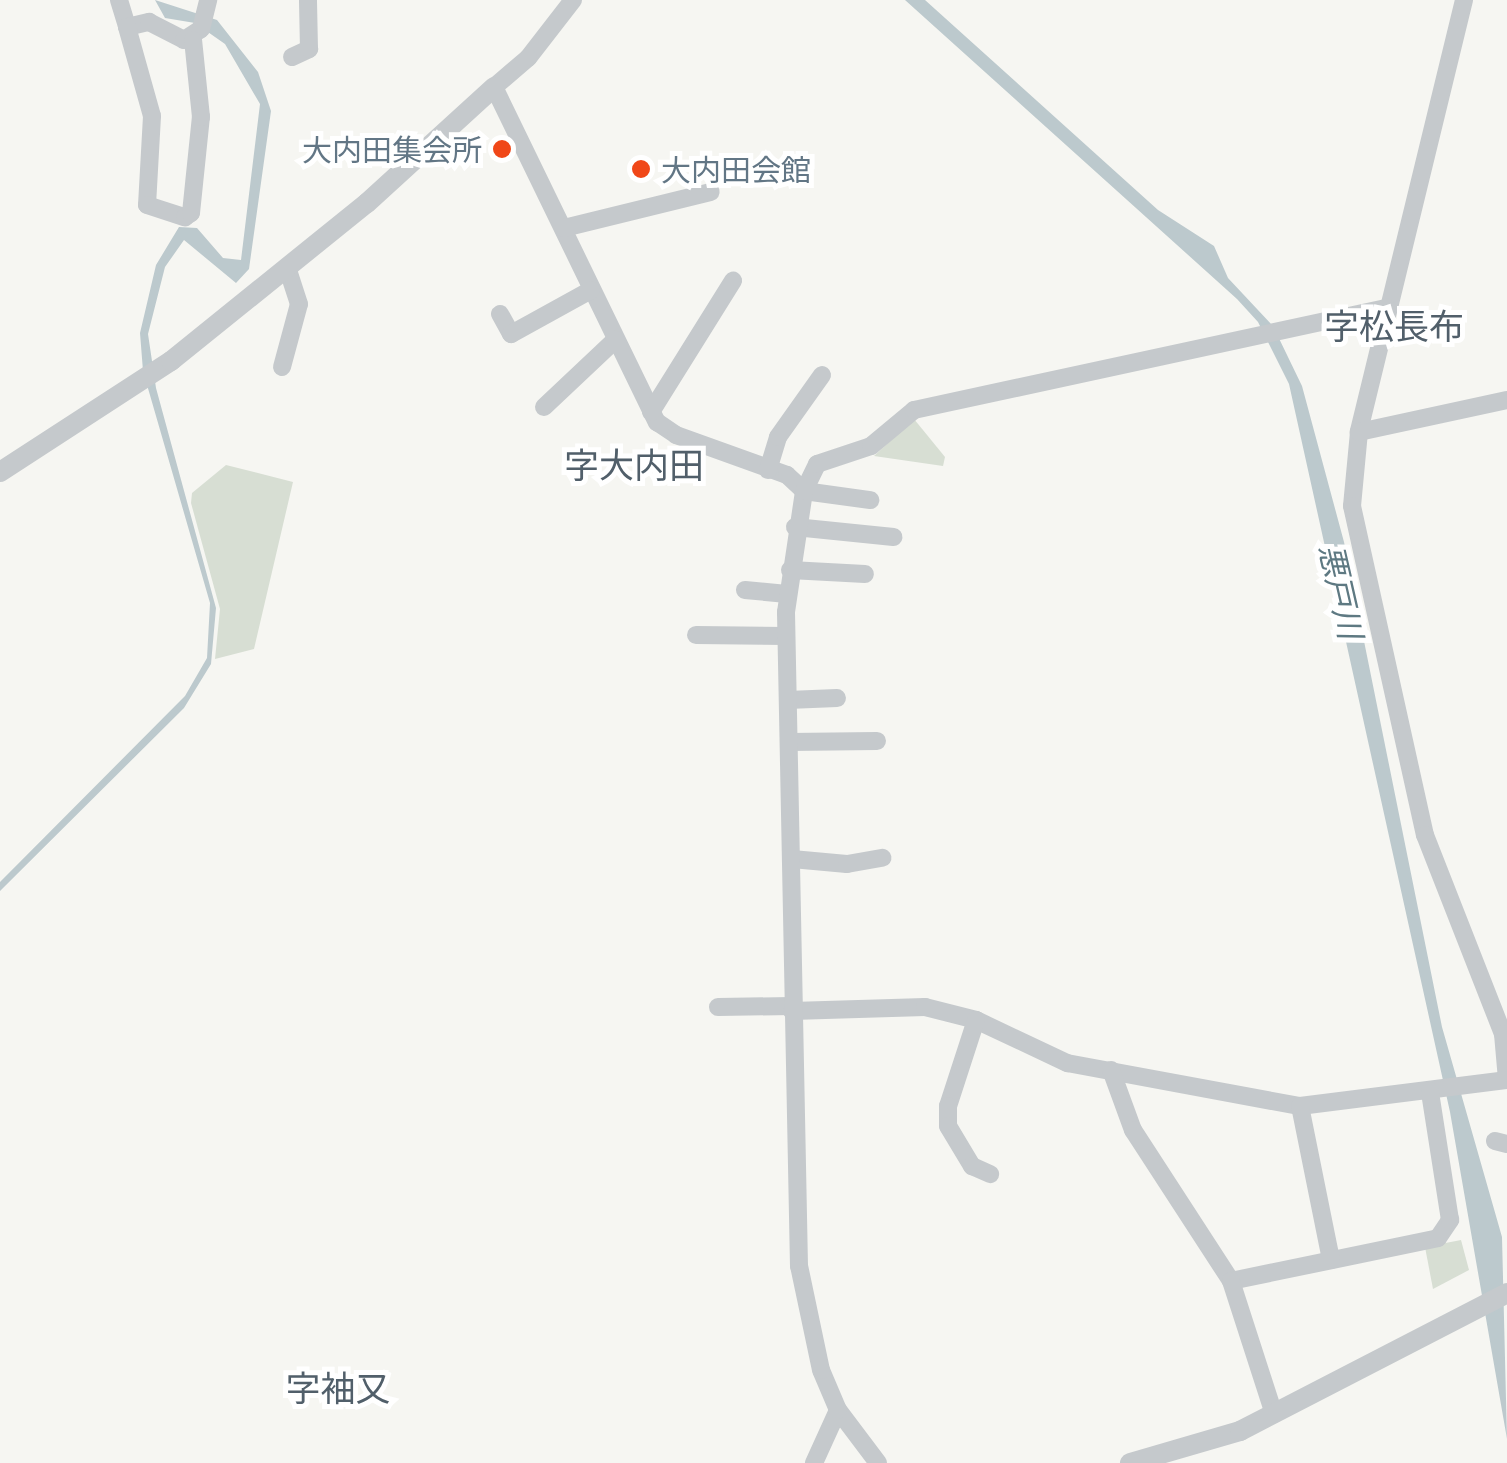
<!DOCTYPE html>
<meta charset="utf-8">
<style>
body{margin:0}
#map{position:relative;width:1507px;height:1463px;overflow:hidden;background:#f6f6f2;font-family:Barlow,"Noto Sans JP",sans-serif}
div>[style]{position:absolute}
.green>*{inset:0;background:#d7ded3}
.water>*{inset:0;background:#bcc9cd}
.minor>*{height:18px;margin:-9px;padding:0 9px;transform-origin:9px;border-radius:9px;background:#c5c9cc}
.tertiary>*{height:20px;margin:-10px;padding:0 10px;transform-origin:10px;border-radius:10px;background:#c5c9cc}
.dots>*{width:28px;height:28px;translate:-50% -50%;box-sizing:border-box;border:5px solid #fff;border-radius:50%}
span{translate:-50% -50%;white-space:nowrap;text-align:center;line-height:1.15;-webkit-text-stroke:10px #fff;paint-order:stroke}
.poi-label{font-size:30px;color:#627685}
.right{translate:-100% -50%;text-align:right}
.left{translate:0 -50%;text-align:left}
.water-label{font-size:32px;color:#5e7982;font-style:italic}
.quarter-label{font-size:35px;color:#515f6a}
</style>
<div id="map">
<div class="green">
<div style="clip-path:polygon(914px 419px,945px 457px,943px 466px,874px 456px)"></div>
<div style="clip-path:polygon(226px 465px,293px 482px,254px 649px,215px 659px,220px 609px,191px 503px,192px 493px)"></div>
<div style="clip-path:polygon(1461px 1240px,1469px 1270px,1433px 1289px,1425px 1247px)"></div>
</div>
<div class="water">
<div style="clip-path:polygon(155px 0,217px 20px,258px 72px,271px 111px,249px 269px,236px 283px,184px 240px,165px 267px,148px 334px,156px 388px,216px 608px,211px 664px,184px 708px,0 891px,0 882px,185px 696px,207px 658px,210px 603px,143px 371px,140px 333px,156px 265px,179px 227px,197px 228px,223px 258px,241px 260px,260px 104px,225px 44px,195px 23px,165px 18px)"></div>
<div style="clip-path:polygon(905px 0,925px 0,1158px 210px,1214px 246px,1228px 278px,1273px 326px,1302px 386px,1344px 542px,1442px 1027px,1502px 1237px,1507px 1439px,1450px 1112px,1289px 384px,1258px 322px,1237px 299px)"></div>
</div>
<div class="minor">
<div style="left:119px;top:0;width:28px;rotate:73deg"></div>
<div style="left:127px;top:27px;width:23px;rotate:-13deg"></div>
<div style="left:149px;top:22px;width:39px;rotate:27deg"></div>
<div style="left:184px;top:40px;width:20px;rotate:-33deg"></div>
<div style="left:201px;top:29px;width:30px;rotate:-76deg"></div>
<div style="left:573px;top:0;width:73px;rotate:127.8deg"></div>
<div style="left:528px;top:58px;width:45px;rotate:139.5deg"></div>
<div style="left:494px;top:87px;width:373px;rotate:64.1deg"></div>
<div style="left:657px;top:422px;width:23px;rotate:34deg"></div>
<div style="left:676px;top:435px;width:118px;rotate:19.8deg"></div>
<div style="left:787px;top:475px;width:23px;rotate:43deg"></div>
<div style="left:804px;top:491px;width:67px;rotate:7.8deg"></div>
<div style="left:1464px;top:0;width:445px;rotate:103.7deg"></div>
<div style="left:1359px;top:432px;width:74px;rotate:95.4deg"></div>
<div style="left:1352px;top:506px;width:337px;rotate:77.5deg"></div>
<div style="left:1425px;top:835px;width:214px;rotate:68.6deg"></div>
<div style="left:1503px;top:1034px;width:46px;rotate:85deg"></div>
<div style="left:127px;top:27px;width:92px;rotate:74.3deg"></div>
<div style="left:152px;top:116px;width:89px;rotate:93.2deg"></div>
<div style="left:147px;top:205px;width:40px;rotate:18deg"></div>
<div style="left:185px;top:217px;width:7px;rotate:-34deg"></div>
<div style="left:191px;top:213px;width:97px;rotate:-84.1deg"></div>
<div style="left:201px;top:117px;width:77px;rotate:-95.9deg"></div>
<div style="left:292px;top:57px;width:19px;rotate:-25deg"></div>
<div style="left:309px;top:49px;width:49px;rotate:-91.2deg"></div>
<div style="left:564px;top:228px;width:151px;rotate:-13.8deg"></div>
<div style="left:500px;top:314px;width:23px;rotate:61deg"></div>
<div style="left:511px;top:334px;width:91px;rotate:-28.8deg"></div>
<div style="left:282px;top:367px;width:65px;rotate:-74.9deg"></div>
<div style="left:299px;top:304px;width:38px;rotate:-108deg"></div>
<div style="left:544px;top:407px;width:98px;rotate:-43.3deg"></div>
<div style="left:651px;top:412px;width:155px;rotate:-58deg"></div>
<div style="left:1359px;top:432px;width:151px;rotate:-12.2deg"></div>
<div style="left:768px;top:470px;width:34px;rotate:-73deg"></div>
<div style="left:778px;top:437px;width:76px;rotate:-54.6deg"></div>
<div style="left:795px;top:527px;width:99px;rotate:5.8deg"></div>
<div style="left:790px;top:570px;width:75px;rotate:3.1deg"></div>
<div style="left:745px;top:590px;width:42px;rotate:5.4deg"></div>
<div style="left:696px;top:635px;width:90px;rotate:0.6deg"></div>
<div style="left:788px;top:700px;width:49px;rotate:-2.3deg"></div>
<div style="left:789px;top:742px;width:88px;rotate:-0.7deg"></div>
<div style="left:792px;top:859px;width:55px;rotate:5.2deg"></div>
<div style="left:847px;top:864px;width:36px;rotate:-10deg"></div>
<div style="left:718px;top:1007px;width:74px;rotate:-0.8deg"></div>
<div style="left:792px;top:1011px;width:133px;rotate:-1.7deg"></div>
<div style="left:925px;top:1007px;width:53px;rotate:14.3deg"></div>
<div style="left:976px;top:1020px;width:101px;rotate:25.3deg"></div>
<div style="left:1067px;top:1063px;width:237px;rotate:10.5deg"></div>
<div style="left:1300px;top:1106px;width:209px;rotate:-7.2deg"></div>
<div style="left:976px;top:1020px;width:90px;rotate:108deg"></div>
<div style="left:948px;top:1106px;width:20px;rotate:90deg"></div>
<div style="left:948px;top:1126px;width:47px;rotate:59deg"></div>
<div style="left:972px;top:1166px;width:20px;rotate:24deg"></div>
<div style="left:1111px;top:1070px;width:64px;rotate:69.9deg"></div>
<div style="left:1133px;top:1130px;width:180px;rotate:57deg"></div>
<div style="left:1231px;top:1281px;width:211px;rotate:-11.7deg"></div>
<div style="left:1438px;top:1238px;width:22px;rotate:-56deg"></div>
<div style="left:1450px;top:1220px;width:130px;rotate:-98.9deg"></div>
<div style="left:1300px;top:1106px;width:157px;rotate:78.6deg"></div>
<div style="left:1495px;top:1141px;width:12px;rotate:14deg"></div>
<div style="left:1231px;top:1281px;width:140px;rotate:72.1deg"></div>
<div style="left:814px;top:1463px;width:58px;rotate:-65.6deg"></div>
<div style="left:878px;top:1463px;width:66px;rotate:-127deg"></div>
<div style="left:838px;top:1410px;width:43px;rotate:-113deg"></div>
<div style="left:821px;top:1370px;width:106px;rotate:-101.9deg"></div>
<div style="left:799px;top:1266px;width:654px;rotate:-91.14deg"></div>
<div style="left:786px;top:612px;width:122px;rotate:-81.5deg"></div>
<div style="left:804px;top:491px;width:30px;rotate:-64deg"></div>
<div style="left:817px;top:464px;width:57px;rotate:-18.4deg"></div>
<div style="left:871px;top:446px;width:56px;rotate:-39.9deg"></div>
<div style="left:914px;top:410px;width:484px;rotate:-12.2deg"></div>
</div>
<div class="tertiary">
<div style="left:0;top:472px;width:204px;rotate:-33deg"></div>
<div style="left:171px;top:361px;width:252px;rotate:-38.9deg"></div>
<div style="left:367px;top:203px;width:172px;rotate:-42.4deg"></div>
<div style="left:1130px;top:1463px;width:115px;rotate:-16.2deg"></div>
<div style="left:1240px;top:1431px;width:301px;rotate:-27.3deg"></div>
</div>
<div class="dots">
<div style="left:502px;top:149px;background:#f04718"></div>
<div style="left:641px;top:169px;background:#f04718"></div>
</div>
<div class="poi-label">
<span class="right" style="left:482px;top:149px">大内田集会所</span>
<span class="left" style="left:661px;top:169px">大内田会館</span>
</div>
<div class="water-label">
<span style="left:1342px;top:591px;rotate:77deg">悪戸川</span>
</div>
<div class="quarter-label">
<span style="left:1394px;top:325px">字松長布</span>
<span style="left:634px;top:464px">字大内田</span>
<span style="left:338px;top:1387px">字袖又</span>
</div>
</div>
